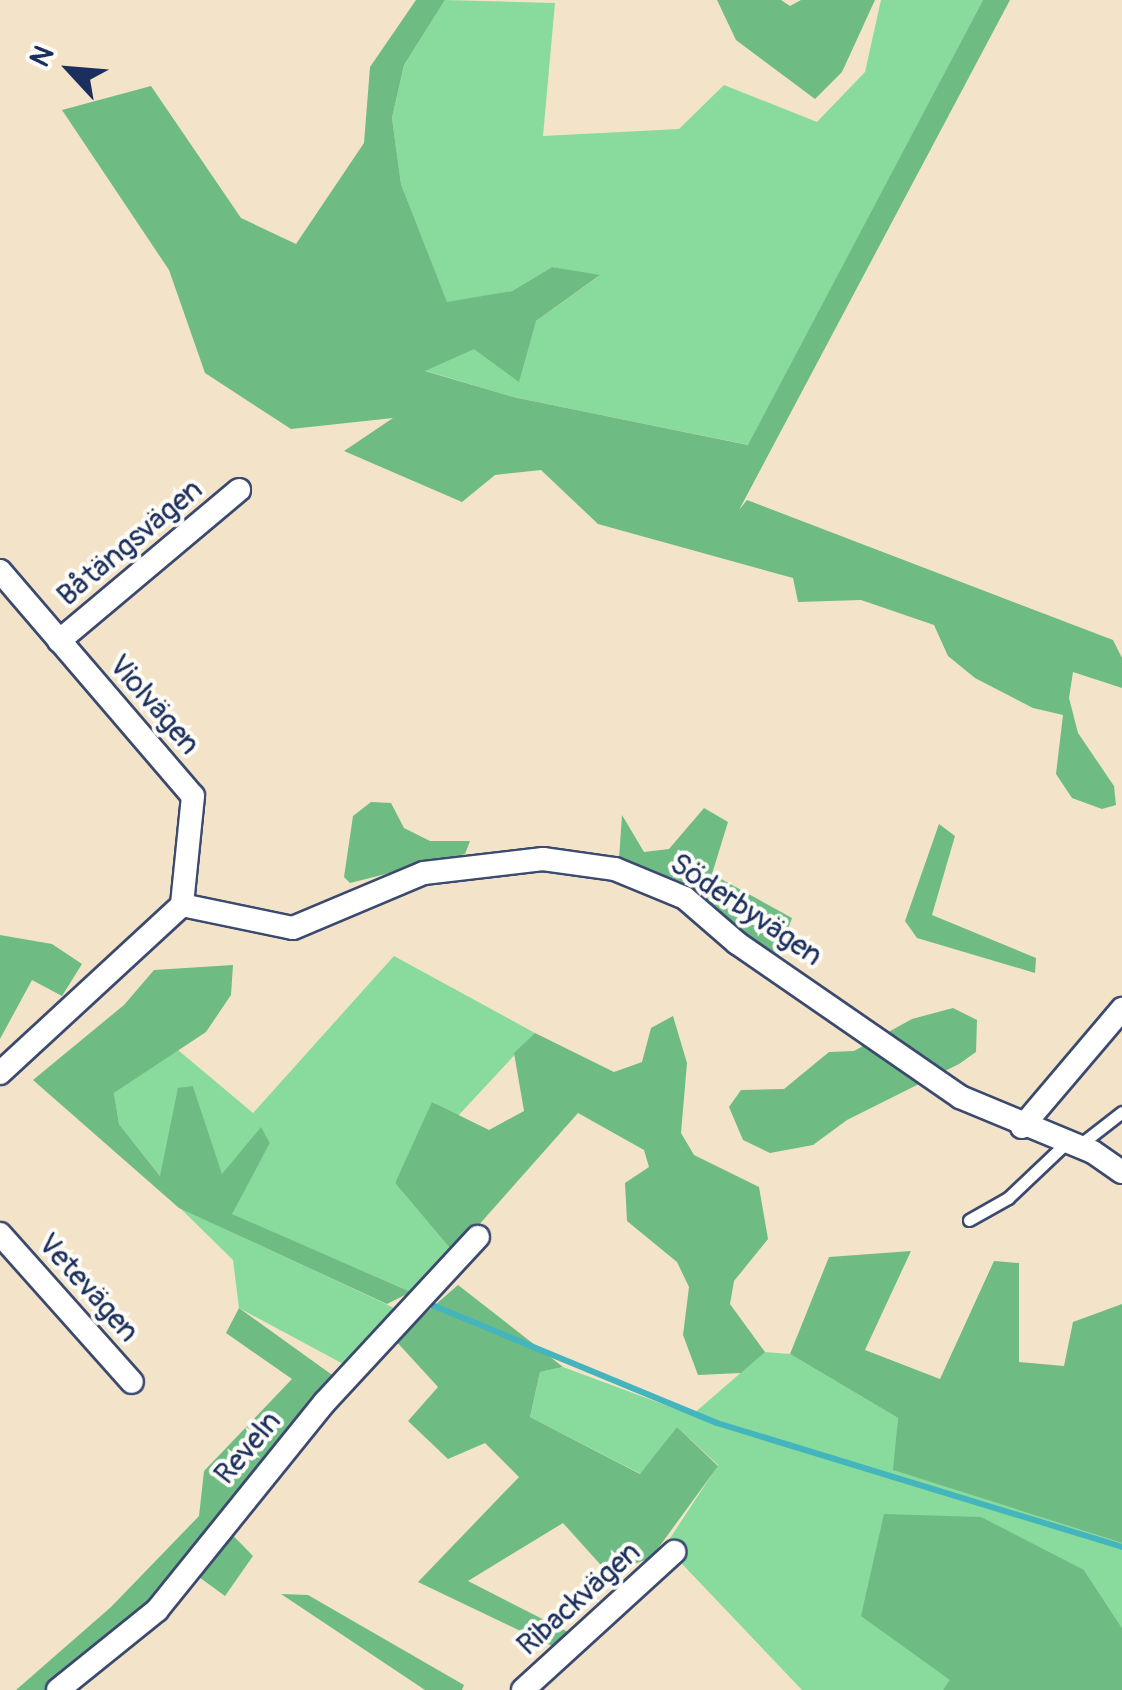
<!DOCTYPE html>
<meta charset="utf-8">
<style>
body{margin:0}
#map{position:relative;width:1122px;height:1690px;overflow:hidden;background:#f3e4c9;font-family:Pangolin,sans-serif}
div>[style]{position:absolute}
.green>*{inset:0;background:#88db9c}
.forest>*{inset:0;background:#6ebb84}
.stream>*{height:6px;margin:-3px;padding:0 3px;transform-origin:3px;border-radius:3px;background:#45b5bd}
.roads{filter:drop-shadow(2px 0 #3b4a6e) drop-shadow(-2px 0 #3b4a6e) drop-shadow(0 2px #3b4a6e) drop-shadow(0 -2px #3b4a6e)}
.service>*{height:11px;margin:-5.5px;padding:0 5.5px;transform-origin:5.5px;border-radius:5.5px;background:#fff}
.minor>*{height:22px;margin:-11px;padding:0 11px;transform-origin:11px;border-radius:11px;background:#fff}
span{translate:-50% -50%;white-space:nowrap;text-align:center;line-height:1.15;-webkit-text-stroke:8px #fdfcf7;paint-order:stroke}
.street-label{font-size:30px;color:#1b2f5e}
.north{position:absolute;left:20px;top:20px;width:100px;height:100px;-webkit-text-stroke:8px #fdfcf7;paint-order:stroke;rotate:296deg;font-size:28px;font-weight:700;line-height:40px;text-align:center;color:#1b2f5e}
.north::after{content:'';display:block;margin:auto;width:35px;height:45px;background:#1b2f5e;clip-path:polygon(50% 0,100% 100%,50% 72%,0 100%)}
</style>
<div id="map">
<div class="green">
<div style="clip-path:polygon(445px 0,555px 3px,543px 136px,679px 129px,724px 85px,817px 122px,865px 72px,881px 0,983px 0,749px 445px,513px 397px,423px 370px,536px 321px,599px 276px,552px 267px,512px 291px,447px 303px,401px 184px,392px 118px,404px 65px)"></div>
<div style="clip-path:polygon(394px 956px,535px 1033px,456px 1118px,433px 1102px,395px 1183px,454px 1253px,411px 1292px,231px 1214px,270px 1143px,261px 1128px,222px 1175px,193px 1086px,161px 1177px,119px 1124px,114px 1093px,178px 1050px,253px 1113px)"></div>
<div style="clip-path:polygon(180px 1208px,386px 1304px,401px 1312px,347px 1366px,239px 1308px,233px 1260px)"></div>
<div style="clip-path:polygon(765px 1352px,790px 1354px,898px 1418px,894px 1470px,1122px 1543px,1122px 1628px,1084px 1570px,943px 1690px,802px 1690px,665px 1546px,718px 1465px,677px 1427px,641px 1474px,530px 1417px,540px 1372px,563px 1367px,692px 1415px)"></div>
</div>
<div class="forest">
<div style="clip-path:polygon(416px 0,445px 0,404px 65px,392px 118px,401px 184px,447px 302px,512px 291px,552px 267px,600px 275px,536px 321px,519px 382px,474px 349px,425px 371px,513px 397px,748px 445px,983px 0,1010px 0,739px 510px,747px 500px,1113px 640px,1122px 658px,1122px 688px,1073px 672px,1069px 698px,1078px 733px,1114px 786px,1116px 805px,1102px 809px,1072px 798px,1056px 774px,1063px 715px,1033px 708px,975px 678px,948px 656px,934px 625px,861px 600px,798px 602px,793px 578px,598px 524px,541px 470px,495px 475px,462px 502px,344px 451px,393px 418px,291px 429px,205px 373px,169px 270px,62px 110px,151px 86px,241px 218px,296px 244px,364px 143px,370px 67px)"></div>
<div style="clip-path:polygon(717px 0,781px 0,790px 6px,801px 0,875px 0,842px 72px,815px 99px,736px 40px)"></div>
<div style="clip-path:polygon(371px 802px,391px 803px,404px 828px,430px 841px,470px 841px,465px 854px,350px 883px,344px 877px,353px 816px)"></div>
<div style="clip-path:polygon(704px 808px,728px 822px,712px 874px,792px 918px,778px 958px,680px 881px,619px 859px,622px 815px,644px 852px,669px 849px)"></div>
<div style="clip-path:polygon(939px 824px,955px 836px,932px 915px,1036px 958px,1035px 973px,917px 938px,905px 921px)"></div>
<div style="clip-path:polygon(0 935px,52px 944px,82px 964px,62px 996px,32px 980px,0 1039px)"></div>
<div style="clip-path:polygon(233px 965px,231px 995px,206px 1032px,114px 1093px,119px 1124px,160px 1176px,178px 1088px,193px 1086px,222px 1174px,261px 1127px,270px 1143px,232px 1214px,411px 1292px,387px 1304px,179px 1208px,33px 1080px,124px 1005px,154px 970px)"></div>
<div style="clip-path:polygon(953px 1008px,977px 1020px,976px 1052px,959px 1064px,847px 1120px,813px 1145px,770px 1153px,743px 1140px,729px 1107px,741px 1090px,784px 1089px,829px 1052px,854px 1051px,912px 1019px)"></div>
<div style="clip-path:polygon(673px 1016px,687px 1063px,681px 1133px,694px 1155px,759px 1187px,768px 1239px,734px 1281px,730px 1304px,765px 1352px,741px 1373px,698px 1375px,683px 1335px,689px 1287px,677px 1262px,627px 1221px,625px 1183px,649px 1167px,644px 1150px,578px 1113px,454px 1253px,395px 1183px,432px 1102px,489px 1130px,524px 1111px,514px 1053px,535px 1033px,614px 1072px,642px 1062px,651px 1028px)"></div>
<div style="clip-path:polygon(911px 1251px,865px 1350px,940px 1379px,994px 1261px,1019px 1263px,1019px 1362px,1064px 1366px,1073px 1322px,1122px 1304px,1122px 1543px,893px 1470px,898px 1418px,790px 1354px,829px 1257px)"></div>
<div style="clip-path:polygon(458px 1285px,563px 1367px,540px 1372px,530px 1417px,640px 1474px,677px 1427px,718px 1466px,651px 1558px,608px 1573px,563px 1523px,468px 1581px,568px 1632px,552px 1646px,418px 1582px,519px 1477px,485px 1443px,448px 1459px,408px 1421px,438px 1387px,395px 1340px)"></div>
<div style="clip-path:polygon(239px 1308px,335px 1377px,216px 1518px,253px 1556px,225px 1596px,188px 1569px,57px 1690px,16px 1690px,111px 1607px,199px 1516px,204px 1471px,292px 1379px,226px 1333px)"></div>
<div style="clip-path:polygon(884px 1514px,981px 1517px,1084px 1570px,1122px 1628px,1122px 1690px,943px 1690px,950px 1680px,861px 1616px)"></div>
<div style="clip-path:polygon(281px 1594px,308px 1595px,464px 1685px,462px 1690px,425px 1690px)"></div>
</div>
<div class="stream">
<div style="left:432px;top:1305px;width:308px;rotate:22.5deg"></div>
<div style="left:717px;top:1423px;width:424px;rotate:17deg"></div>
</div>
<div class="roads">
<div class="service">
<div style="left:1077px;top:1147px;width:57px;rotate:-37.9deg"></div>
<div style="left:969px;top:1220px;width:45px;rotate:-29.4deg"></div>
<div style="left:1008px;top:1198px;width:80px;rotate:-43.5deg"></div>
</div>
<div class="minor">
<div style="left:0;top:571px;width:296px;rotate:49.4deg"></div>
<div style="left:193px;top:796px;width:110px;rotate:95.8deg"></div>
<div style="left:59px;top:641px;width:235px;rotate:-40deg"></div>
<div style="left:182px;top:905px;width:113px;rotate:11.7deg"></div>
<div style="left:293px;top:928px;width:142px;rotate:-22.8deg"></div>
<div style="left:424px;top:873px;width:120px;rotate:-6.7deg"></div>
<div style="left:543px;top:859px;width:73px;rotate:7.9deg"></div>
<div style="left:615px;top:869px;width:76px;rotate:22.5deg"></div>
<div style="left:685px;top:898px;width:69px;rotate:40.9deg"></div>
<div style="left:737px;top:943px;width:271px;rotate:34.6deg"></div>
<div style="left:960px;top:1097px;width:144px;rotate:22.5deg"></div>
<div style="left:1093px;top:1152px;width:35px;rotate:35deg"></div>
<div style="left:0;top:1073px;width:248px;rotate:-42.7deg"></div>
<div style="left:1022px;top:1127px;width:155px;rotate:-49.7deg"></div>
<div style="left:0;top:1234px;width:198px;rotate:48.3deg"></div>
<div style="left:58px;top:1690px;width:127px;rotate:-38.9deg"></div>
<div style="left:157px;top:1610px;width:267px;rotate:-51.1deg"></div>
<div style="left:325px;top:1402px;width:225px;rotate:-47.2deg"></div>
<div style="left:523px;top:1690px;width:205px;rotate:-42.4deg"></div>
</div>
</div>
<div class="street-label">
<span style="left:130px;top:543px;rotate:-40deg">Båtängsvägen</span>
<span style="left:154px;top:705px;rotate:49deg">Violvägen</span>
<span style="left:746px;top:910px;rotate:34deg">Söderbyvägen</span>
<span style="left:88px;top:1288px;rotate:48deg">Vetevägen</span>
<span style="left:248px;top:1448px;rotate:-50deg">Reveln</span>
<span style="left:579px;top:1599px;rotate:-42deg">Ribackvägen</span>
</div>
<div class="north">N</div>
</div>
